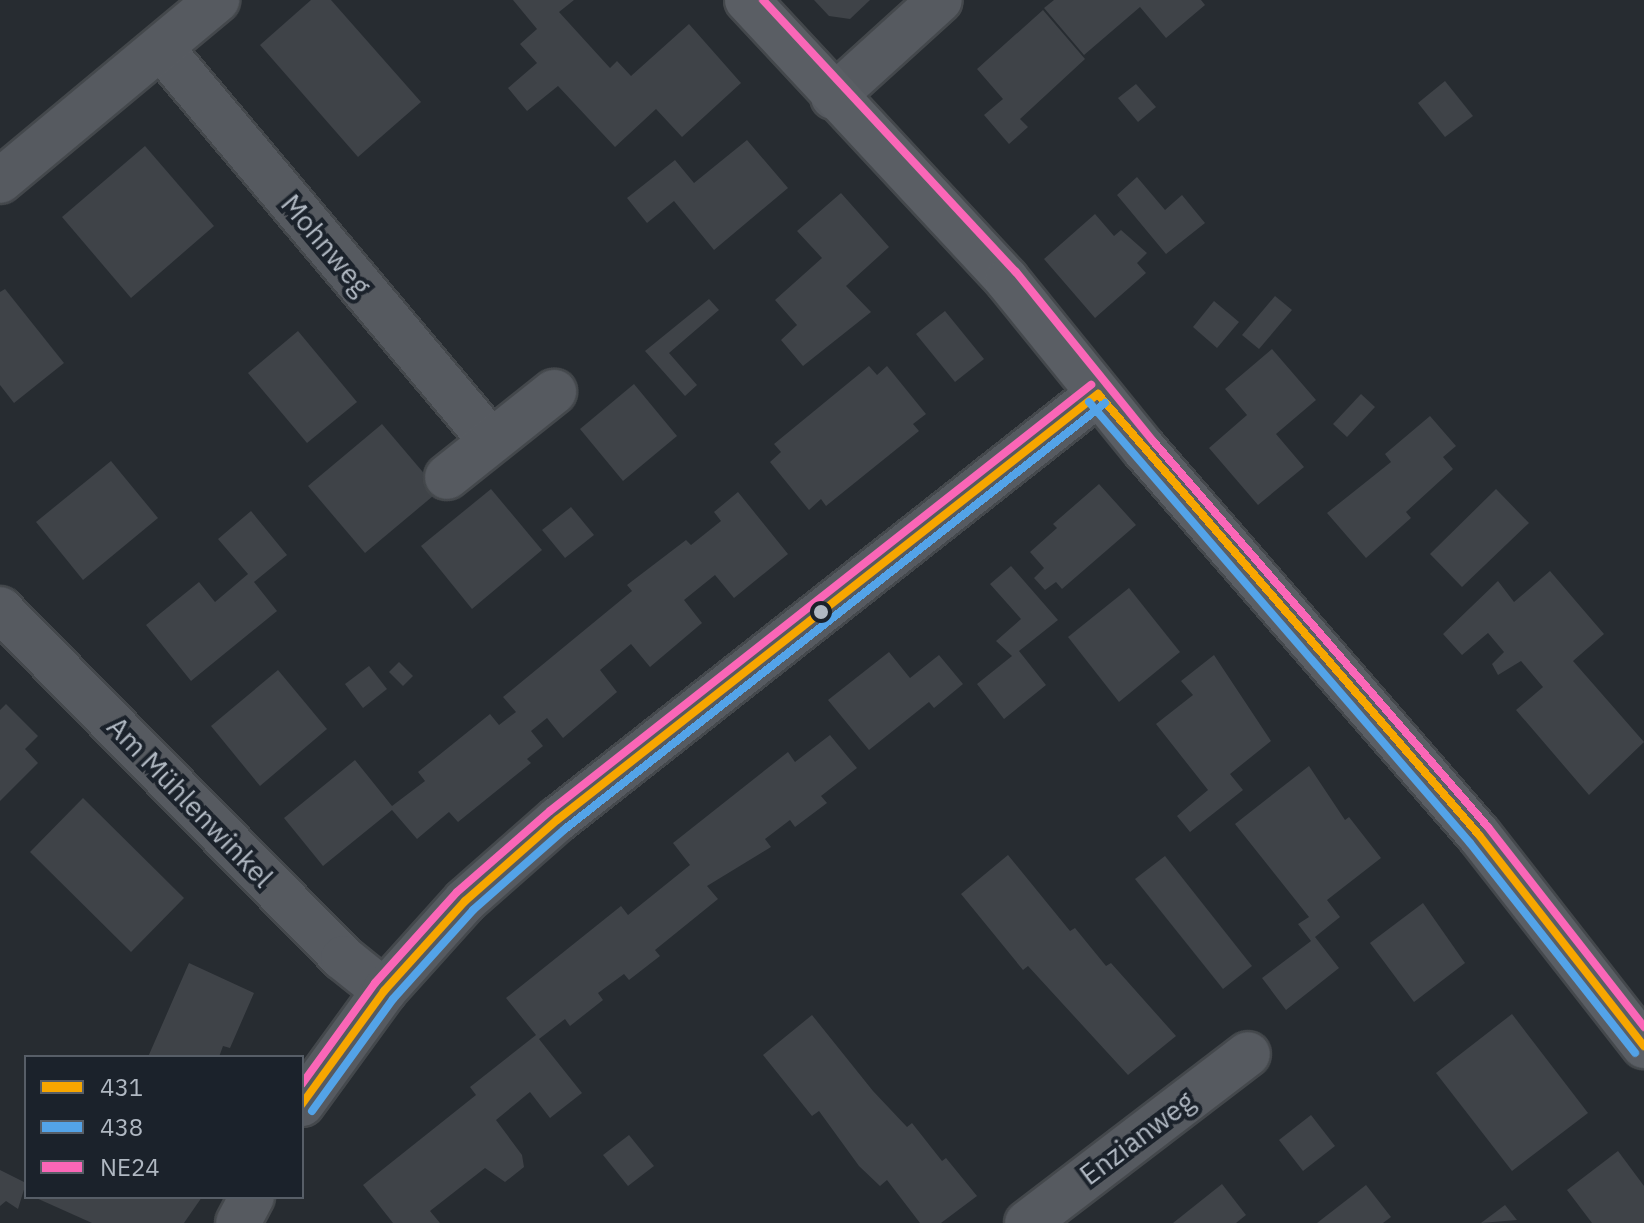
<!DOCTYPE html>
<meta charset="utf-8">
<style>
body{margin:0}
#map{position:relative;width:1644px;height:1223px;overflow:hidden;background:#272c31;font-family:"IBM Plex Sans",sans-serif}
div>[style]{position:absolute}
.building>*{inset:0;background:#3f4348}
.roads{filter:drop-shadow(2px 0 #44484c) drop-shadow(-2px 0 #44484c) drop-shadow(0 2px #44484c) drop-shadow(0 -2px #44484c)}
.minor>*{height:44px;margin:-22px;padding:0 22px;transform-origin:22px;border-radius:22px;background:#565a60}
.tertiary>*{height:44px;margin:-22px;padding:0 22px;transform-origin:22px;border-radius:22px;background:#565a60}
.secondary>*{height:44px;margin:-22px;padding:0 22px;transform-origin:22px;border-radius:22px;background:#5a5e64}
.bus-1>*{height:8px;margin:-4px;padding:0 4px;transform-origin:4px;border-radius:4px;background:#f7a600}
.bus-2>*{height:8px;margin:-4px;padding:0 4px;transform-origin:4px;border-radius:4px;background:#53a3e8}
.bus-3>*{height:8px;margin:-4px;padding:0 4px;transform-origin:4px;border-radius:4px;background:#fa66b7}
.dots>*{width:22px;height:22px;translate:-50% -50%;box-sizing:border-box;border:4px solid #1b222b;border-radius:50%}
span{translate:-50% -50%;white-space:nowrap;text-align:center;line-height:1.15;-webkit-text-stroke:8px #1b222b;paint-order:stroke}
.street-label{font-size:28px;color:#b0b8c2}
.legend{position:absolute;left:24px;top:1055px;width:280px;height:144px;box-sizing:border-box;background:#1b222b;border:2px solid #575e67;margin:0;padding:10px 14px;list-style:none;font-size:24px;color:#b0b8c2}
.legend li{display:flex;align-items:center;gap:16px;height:40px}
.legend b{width:40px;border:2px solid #575e67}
</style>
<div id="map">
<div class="building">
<div style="clip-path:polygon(311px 0,331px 0,421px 102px,358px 157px,260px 45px)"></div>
<div style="clip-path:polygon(513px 0,574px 0,559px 12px,610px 68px,617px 61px,631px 76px,689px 24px,741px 83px,682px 137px,656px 109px,615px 147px,558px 86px,527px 111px,508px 88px,537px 63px,520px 44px,537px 29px)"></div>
<div style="clip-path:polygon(814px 0,870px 0,850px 19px,829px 16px)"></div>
<div style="clip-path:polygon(1054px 0,1201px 0,1205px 5px,1166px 38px,1140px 7px,1084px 55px,1044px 8px)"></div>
<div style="clip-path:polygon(1043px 10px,1085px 59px,1020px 119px,1028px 127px,1009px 144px,984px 115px,1003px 99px,977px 69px)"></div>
<div style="clip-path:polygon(1445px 81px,1473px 116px,1445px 137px,1418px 103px)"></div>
<div style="clip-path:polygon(1136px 84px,1156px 107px,1138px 122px,1118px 98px)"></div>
<div style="clip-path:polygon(747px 140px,788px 188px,714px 250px,674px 201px,647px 223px,627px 198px,675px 160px,694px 183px)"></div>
<div style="clip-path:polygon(145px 146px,214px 226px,131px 298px,62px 217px)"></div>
<div style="clip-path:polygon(1137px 177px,1165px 210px,1182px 195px,1205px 223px,1166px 254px,1117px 195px)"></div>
<div style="clip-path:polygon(841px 193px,889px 247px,846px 286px,871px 312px,803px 366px,781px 340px,797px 325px,775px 300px,822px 258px,797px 231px)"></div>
<div style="clip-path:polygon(1095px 214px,1114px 236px,1121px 230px,1147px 253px,1137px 263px,1146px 273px,1095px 318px,1044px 259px)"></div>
<div style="clip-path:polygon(5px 289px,64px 363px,14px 403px,0 385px,0 292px)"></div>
<div style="clip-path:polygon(1275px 296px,1292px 310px,1259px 349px,1242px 335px)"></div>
<div style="clip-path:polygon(709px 299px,719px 310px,669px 353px,697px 385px,685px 396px,645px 351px)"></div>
<div style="clip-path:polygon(1214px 301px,1239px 322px,1217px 348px,1193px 327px)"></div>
<div style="clip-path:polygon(945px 311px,984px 359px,955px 382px,916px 334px)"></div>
<div style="clip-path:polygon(298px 331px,357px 402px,307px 443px,248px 373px)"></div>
<div style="clip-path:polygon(1272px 349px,1316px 400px,1276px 434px,1304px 467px,1258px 505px,1209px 448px,1247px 415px,1225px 389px)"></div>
<div style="clip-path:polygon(869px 366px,877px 375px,887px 366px,926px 414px,913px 424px,919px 431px,826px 506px,821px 499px,809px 510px,770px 462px,781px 452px,774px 444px)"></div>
<div style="clip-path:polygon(634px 384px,677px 436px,623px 481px,580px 429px)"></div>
<div style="clip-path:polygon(1361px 394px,1375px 407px,1347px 437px,1333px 424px)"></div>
<div style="clip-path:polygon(1430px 416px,1456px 446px,1443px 457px,1453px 469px,1406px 512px,1411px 518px,1366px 558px,1327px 513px,1391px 462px,1385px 454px)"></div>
<div style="clip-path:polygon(382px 424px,439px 491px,365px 553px,308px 486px)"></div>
<div style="clip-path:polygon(111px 461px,158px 518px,83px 580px,36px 522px)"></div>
<div style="clip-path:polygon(1099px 484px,1136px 525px,1062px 589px,1056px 582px,1045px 590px,1034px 578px,1044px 568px,1030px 552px,1057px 528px,1053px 524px)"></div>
<div style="clip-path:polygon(491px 489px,542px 550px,472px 609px,421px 546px)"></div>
<div style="clip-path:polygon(1496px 489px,1529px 523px,1462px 587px,1430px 554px)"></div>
<div style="clip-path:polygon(738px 492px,788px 554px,734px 598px,715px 575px,684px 600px,702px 623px,650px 667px,631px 644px,600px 670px,617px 692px,563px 738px,547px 718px,531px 731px,543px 746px,527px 759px,531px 763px,458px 822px,449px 812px,417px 839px,392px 810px,323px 866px,284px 818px,355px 760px,392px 806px,425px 781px,418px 772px,490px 714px,499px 725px,516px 712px,503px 697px,632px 591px,627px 585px,686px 540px,691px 545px,721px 521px,714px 512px)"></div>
<div style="clip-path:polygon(571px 507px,594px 535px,565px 558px,542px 530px)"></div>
<div style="clip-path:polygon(251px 511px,287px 555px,254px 582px,277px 611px,191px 681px,146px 625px,199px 582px,215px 602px,248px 574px,218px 539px)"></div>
<div style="clip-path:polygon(1011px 566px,1058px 620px,1019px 651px,1046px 685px,1004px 719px,977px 684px,1012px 656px,996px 641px,1021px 619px,990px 584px)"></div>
<div style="clip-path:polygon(1550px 571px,1604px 634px,1573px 661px,1644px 742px,1589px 795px,1516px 710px,1543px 687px,1521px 661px,1498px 675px,1492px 664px,1504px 652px,1488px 633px,1462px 655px,1443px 634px,1498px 581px,1514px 602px)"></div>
<div style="clip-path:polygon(1129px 588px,1180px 652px,1119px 702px,1068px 637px)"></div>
<div style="clip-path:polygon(889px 652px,910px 678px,939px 655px,963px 684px,934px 708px,929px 702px,869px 750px,828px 700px)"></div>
<div style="clip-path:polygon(1214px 655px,1271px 741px,1230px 774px,1243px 790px,1190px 832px,1177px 816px,1208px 790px,1156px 724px,1193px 695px,1181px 681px)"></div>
<div style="clip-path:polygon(399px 662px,413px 676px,403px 686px,389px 672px)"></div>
<div style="clip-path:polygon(369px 666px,387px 689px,363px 708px,345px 684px)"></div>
<div style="clip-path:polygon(278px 670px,327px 729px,260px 786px,211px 726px)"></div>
<div style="clip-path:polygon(6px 704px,38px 736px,25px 749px,38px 763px,0 801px,0 710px)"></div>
<div style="clip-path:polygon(830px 735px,857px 768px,821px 796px,827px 803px,795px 827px,790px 820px,765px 839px,771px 847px,707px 886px,718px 899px,655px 950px,660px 956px,629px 980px,624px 974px,598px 993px,603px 1000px,570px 1026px,565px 1019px,539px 1039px,582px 1093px,550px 1118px,530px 1092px,496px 1120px,522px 1155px,524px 1167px,505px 1182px,485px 1168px,430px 1211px,440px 1223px,393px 1223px,363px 1185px,476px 1095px,470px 1087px,536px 1035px,506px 998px,621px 906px,628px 915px,690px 865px,673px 843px,788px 752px,795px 762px)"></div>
<div style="clip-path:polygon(1309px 766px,1345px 820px,1349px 817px,1381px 858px,1327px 900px,1340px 917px,1315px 937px,1339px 968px,1286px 1010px,1262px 978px,1311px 941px,1298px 924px,1309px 917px,1235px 824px)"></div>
<div style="clip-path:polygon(83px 798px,184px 898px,131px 952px,30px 852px)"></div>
<div style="clip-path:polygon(1008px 855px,1070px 931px,1075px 928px,1106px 966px,1111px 963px,1176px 1036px,1128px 1075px,1028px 966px,1023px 970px,961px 894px)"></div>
<div style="clip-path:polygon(1165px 856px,1252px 966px,1223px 989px,1135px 879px)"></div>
<div style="clip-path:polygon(1423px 903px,1465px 963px,1414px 1002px,1370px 943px)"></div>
<div style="clip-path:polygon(189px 963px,254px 993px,230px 1048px,223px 1046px,219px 1057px,148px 1057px)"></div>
<div style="clip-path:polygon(1512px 1014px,1588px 1113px,1512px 1171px,1436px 1073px)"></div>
<div style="clip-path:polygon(812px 1015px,873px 1091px,907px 1127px,912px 1123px,942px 1161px,946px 1158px,977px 1196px,941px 1223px,920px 1223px,887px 1180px,880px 1186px,859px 1166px,819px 1111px,812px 1116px,763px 1055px)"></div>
<div style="clip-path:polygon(1311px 1115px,1335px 1146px,1303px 1171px,1279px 1140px)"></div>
<div style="clip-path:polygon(629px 1135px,654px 1166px,628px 1186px,603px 1155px)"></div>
<div style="clip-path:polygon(1618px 1151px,1644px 1186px,1644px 1223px,1592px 1223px,1567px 1190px)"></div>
<div style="clip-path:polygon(0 1170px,26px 1183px,18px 1209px,6px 1201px,0 1206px)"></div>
<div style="clip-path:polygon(1222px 1184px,1246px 1215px,1236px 1223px,1173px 1223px)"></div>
<div style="clip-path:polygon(1366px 1185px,1391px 1217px,1383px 1223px,1317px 1223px)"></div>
<div style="clip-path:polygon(34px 1197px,202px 1197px,184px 1223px,92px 1223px)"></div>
<div style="clip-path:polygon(1505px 1205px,1517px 1220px,1481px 1223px)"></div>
</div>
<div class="roads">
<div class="minor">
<div style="left:161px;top:48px;width:513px;rotate:49.98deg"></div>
<div style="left:833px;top:97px;width:144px;rotate:-42.2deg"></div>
<div style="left:0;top:181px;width:283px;rotate:-39.8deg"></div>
<div style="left:447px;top:477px;width:137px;rotate:-38.5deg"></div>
<div style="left:0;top:609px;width:489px;rotate:45.5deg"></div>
<div style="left:343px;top:958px;width:53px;rotate:38.8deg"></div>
<div style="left:1027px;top:1223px;width:278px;rotate:-37.4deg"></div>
</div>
<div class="tertiary">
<div style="left:302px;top:1104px;width:140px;rotate:-54deg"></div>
<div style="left:384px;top:991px;width:121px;rotate:-48deg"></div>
<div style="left:465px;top:901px;width:123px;rotate:-41.4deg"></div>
<div style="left:557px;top:820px;width:689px;rotate:-38.22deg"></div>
<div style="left:238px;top:1223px;width:30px;rotate:-62deg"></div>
</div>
<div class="secondary">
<div style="left:747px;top:0;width:382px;rotate:47.1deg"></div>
<div style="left:1007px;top:280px;width:218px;rotate:51deg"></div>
<div style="left:1144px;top:449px;width:511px;rotate:49.05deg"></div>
<div style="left:1479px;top:835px;width:268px;rotate:52deg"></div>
</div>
</div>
<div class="bus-1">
<div style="left:1098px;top:394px;width:583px;rotate:49.17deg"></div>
<div style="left:1479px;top:835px;width:268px;rotate:52deg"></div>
<div style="left:302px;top:1104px;width:140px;rotate:-54deg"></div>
<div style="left:384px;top:991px;width:121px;rotate:-48deg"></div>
<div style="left:465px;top:901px;width:123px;rotate:-41.4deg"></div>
<div style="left:557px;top:820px;width:689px;rotate:-38.22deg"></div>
</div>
<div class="bus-2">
<div style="left:1089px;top:402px;width:583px;rotate:49.17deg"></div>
<div style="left:1470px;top:843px;width:267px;rotate:51.8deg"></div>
<div style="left:312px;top:1111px;width:138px;rotate:-54.1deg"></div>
<div style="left:393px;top:999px;width:120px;rotate:-48deg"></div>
<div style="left:473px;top:910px;width:123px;rotate:-41.4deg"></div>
<div style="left:565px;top:829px;width:688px;rotate:-38.27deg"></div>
</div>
<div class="bus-3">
<div style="left:763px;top:0;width:371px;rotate:47.1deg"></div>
<div style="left:1016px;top:272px;width:218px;rotate:51deg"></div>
<div style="left:1153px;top:441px;width:511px;rotate:49.05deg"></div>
<div style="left:1488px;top:827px;width:254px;rotate:52deg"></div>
<div style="left:302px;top:1084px;width:125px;rotate:-54.1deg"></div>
<div style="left:375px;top:983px;width:122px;rotate:-48deg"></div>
<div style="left:457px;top:892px;width:123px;rotate:-41.1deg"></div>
<div style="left:550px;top:811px;width:689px;rotate:-38.22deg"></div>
</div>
<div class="dots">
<div style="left:821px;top:612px;background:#b0b8c2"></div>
</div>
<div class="street-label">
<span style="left:326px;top:245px;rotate:50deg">Mohnweg</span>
<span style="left:190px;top:802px;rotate:46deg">Am Mühlenwinkel</span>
<span style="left:1137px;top:1138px;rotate:-37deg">Enzianweg</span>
</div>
<ul class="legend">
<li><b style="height:10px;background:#f7a600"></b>431</li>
<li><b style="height:10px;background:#53a3e8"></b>438</li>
<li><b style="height:10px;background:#fa66b7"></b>NE24</li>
</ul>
</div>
